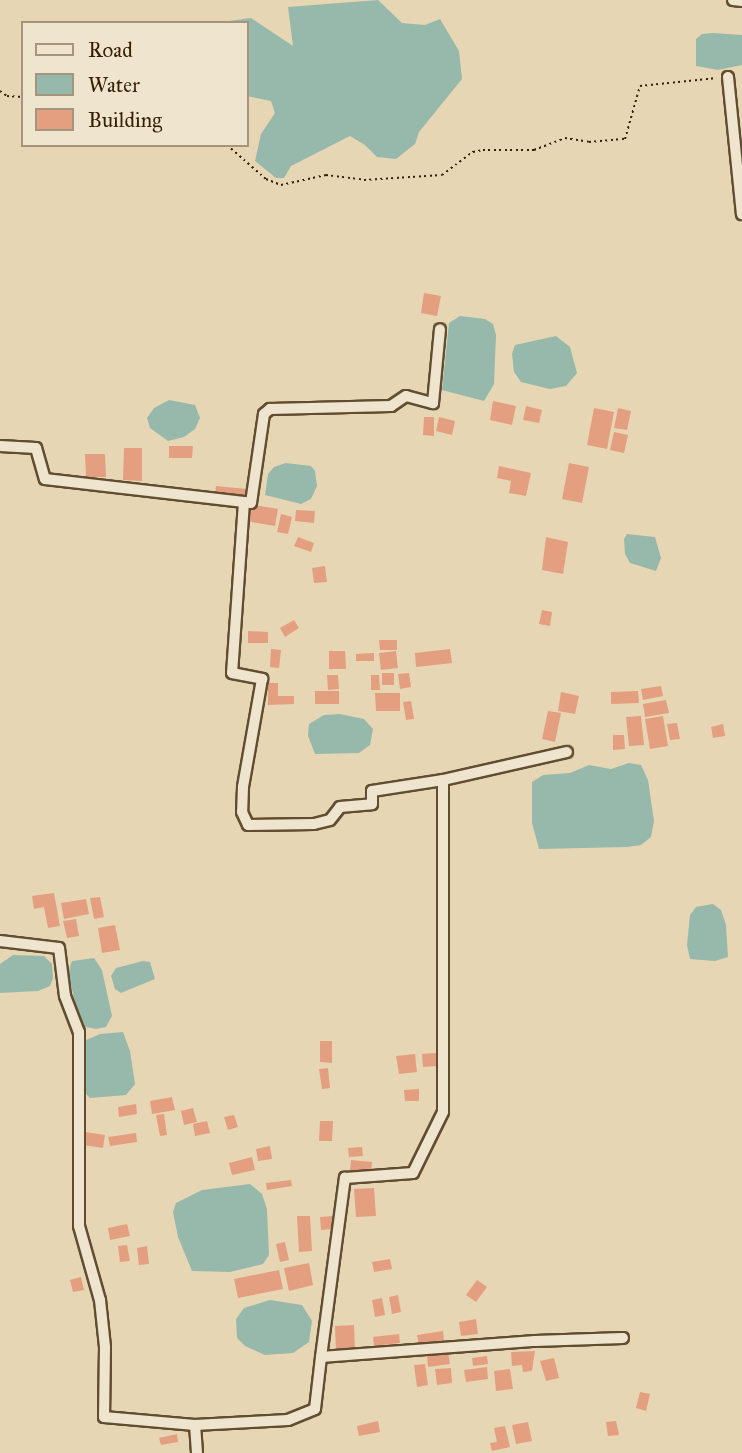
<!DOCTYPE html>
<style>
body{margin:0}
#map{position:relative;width:742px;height:1453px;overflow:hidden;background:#e7d6b3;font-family:"IM FELL Great Primer",serif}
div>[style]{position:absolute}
.water>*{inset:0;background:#97b9ac}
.building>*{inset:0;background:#e49f81}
.path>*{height:2px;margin-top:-1px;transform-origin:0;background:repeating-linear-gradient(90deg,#361f04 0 2px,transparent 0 5.5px)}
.roads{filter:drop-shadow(2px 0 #624d30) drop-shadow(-2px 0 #624d30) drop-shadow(0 2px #624d30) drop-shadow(0 -2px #624d30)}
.street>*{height:10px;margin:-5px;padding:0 5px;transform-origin:5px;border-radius:5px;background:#efe4ce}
span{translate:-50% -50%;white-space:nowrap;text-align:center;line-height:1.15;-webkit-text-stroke:6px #efe4ce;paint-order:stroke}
.legend{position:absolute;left:21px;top:21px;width:228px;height:126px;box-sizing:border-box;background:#efe4ce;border:2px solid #a5957d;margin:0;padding:9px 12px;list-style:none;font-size:21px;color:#361f04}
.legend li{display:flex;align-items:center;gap:14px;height:35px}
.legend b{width:35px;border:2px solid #a5957d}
</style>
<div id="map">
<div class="water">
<div style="clip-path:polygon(378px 0,402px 23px,425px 25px,440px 19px,459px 51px,462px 79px,419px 132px,415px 144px,396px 159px,377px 157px,365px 145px,350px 136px,291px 166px,284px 178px,276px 178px,255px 161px,261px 134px,275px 113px,271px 101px,247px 96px,247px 23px,215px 23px,251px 18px,293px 46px,288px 7px)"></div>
<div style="clip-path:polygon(713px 33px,742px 35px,742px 65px,718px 70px,696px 66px,696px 39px,702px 34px)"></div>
<div style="clip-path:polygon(460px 316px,485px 319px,493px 324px,496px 335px,494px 384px,484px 401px,442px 390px,449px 323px)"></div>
<div style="clip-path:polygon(556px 336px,570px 347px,577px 373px,566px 386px,550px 389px,521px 382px,514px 372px,512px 354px,515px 345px)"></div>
<div style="clip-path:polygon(169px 400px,195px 405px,200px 418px,195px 429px,184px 437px,168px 441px,150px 428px,147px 418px,154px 408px)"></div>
<div style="clip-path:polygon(286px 463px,311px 466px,315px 471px,317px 486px,311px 499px,301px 504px,265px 495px,268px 474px,274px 467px)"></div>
<div style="clip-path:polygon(627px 534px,655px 537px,661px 558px,656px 571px,630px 563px,625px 554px,624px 539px)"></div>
<div style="clip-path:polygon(340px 714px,364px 719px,373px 729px,370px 745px,359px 753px,315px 754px,308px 736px,309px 724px,324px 715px)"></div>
<div style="clip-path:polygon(629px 763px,641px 765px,648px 780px,654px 821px,651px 837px,641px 845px,627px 847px,539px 849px,532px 823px,532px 782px,543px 775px,570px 773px,589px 765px,611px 769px)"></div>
<div style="clip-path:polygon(713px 904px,721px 910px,726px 925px,728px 957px,715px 961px,690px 959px,687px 945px,690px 915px,696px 907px)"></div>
<div style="clip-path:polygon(13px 955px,44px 956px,52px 964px,53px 978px,50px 986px,38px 991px,0 993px,0 964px)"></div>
<div style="clip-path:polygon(94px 958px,102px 970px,112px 1016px,106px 1027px,96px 1029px,81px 1026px,68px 973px,72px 961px)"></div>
<div style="clip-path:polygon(143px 961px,150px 962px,155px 979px,121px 993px,115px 989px,111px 976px,116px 968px)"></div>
<div style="clip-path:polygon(123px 1032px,130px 1051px,135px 1084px,126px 1095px,90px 1098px,86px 1094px,84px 1041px,100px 1034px)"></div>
<div style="clip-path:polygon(250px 1184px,262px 1194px,267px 1209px,269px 1255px,263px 1264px,230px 1272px,192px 1271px,178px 1237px,173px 1212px,176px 1203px,202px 1190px)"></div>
<div style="clip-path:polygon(270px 1300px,302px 1305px,312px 1321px,309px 1342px,293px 1353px,265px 1355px,245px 1346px,237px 1338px,236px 1319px,244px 1308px)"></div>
</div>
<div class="building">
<div style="clip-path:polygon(424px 293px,441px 296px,437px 316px,421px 313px)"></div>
<div style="clip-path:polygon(493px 401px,516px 406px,512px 425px,490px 420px)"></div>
<div style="clip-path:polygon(526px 406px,542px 410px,539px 423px,523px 420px)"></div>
<div style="clip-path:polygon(594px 408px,614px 412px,607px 449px,587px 445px)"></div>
<div style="clip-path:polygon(618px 408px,631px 411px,627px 430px,614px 428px)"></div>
<div style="clip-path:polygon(424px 417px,434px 417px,434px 436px,423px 435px)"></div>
<div style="clip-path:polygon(439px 417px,455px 421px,452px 435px,436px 431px)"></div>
<div style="clip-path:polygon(614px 432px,628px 435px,624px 453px,610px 450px)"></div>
<div style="clip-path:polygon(169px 446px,193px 446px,192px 458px,169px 458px)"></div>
<div style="clip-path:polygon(124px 448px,142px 448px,142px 481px,123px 480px)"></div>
<div style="clip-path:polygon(85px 454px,105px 454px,106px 477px,86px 477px)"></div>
<div style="clip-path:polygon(569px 463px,589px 467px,582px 503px,562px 499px)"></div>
<div style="clip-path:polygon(499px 466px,531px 473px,526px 496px,509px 493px,511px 481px,497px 478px)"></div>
<div style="clip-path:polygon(216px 486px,247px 489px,246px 499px,215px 496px)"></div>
<div style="clip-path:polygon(248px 504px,278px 509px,275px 526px,245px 521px)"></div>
<div style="clip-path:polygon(296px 510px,315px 511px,314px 523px,295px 521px)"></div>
<div style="clip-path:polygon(281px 514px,292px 517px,288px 534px,277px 532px)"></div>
<div style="clip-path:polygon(298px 537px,314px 543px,311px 552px,294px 546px)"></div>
<div style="clip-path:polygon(546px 537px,568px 542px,563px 574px,542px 570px)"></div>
<div style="clip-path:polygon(325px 566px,327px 582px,314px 583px,312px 568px)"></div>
<div style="clip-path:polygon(542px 610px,552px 612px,550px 626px,539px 624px)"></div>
<div style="clip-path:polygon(294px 620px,299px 628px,285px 637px,280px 628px)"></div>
<div style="clip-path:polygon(248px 631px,268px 632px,268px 643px,248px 643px)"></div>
<div style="clip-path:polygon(379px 640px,397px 640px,397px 650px,380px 650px)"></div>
<div style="clip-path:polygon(271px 649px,281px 650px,279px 668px,270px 667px)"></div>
<div style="clip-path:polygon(450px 649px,452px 663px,416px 667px,415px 653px)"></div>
<div style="clip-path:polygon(329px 651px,345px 651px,346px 669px,329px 669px)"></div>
<div style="clip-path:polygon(396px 651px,398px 668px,381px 670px,379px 653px)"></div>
<div style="clip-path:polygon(374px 653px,374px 661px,356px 661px,356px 654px)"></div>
<div style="clip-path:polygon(382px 673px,394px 673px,394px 685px,382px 685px)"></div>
<div style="clip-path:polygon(409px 673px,411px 687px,400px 689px,398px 674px)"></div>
<div style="clip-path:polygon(327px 675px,338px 675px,339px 689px,328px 690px)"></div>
<div style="clip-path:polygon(371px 675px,379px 675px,380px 690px,371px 690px)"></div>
<div style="clip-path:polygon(268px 683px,278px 683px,278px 696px,294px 696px,294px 704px,268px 705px)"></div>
<div style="clip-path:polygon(661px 686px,663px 696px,643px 700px,641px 689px)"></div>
<div style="clip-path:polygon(315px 691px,339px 691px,339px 704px,315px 704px)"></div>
<div style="clip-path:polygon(638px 691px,639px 703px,611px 704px,611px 692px)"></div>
<div style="clip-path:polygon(561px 692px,579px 696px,575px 714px,558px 711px)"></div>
<div style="clip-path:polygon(375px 693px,400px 693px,400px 711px,376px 711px)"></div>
<div style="clip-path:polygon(666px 700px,669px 713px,645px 717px,643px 704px)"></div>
<div style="clip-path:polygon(411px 701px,414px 719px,406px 720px,403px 702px)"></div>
<div style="clip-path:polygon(548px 711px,561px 713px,555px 742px,542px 739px)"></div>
<div style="clip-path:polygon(641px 716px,644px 745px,629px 746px,626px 717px)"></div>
<div style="clip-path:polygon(663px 716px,668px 746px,650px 749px,645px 719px)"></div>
<div style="clip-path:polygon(677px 723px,680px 739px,670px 740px,667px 724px)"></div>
<div style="clip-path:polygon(723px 724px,725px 736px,713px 738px,711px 727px)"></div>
<div style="clip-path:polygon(613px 735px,624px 735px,625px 749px,613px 750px)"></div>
<div style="clip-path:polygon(54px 893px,60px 926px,48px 928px,44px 907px,34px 909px,32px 896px)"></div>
<div style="clip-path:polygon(100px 897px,104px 917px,94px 919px,90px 898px)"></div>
<div style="clip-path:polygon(86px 899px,89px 914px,64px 919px,61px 903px)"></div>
<div style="clip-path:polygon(76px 919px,79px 936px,67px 938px,63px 921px)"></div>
<div style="clip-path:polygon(115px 925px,120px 950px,102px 953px,98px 928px)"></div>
<div style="clip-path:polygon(320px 1041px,332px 1041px,332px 1063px,320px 1062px)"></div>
<div style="clip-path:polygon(436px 1053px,437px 1066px,423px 1067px,422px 1054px)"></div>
<div style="clip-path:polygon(415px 1054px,417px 1072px,399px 1074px,396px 1056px)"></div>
<div style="clip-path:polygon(328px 1068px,330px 1088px,322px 1089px,319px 1069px)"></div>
<div style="clip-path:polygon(419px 1089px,419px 1101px,405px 1101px,404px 1090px)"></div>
<div style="clip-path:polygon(172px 1097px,175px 1110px,152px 1114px,150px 1101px)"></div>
<div style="clip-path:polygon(136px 1104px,137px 1114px,119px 1117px,118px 1107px)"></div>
<div style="clip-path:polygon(193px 1108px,197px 1122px,184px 1125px,181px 1111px)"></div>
<div style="clip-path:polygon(164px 1114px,167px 1135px,160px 1136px,156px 1115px)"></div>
<div style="clip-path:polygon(234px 1115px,238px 1127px,228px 1130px,224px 1117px)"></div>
<div style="clip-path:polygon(207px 1121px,210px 1133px,195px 1136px,193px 1124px)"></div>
<div style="clip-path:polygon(320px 1121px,333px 1121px,332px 1141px,319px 1141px)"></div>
<div style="clip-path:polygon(85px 1132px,105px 1135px,103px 1148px,83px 1145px)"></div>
<div style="clip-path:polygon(136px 1133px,137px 1142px,110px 1146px,108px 1137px)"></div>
<div style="clip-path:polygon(270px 1146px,272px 1159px,258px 1161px,256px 1149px)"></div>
<div style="clip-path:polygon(362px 1147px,363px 1156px,349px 1157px,348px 1148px)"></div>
<div style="clip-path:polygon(252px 1157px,255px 1170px,232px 1175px,229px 1163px)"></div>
<div style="clip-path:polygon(351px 1160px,372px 1162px,371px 1172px,350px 1170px)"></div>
<div style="clip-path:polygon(291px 1180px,292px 1186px,267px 1190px,266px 1183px)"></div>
<div style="clip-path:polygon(374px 1188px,376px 1216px,356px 1217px,354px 1189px)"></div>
<div style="clip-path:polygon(297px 1216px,310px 1216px,312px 1251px,299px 1252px)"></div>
<div style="clip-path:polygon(332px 1216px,333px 1229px,321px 1230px,320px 1217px)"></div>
<div style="clip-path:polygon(127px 1224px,130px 1236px,110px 1240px,108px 1228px)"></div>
<div style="clip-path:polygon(285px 1242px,289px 1260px,280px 1262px,276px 1244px)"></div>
<div style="clip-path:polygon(127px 1245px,130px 1261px,120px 1262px,118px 1246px)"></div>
<div style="clip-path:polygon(147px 1246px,149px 1264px,139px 1265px,137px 1248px)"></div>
<div style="clip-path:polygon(390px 1259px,392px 1269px,374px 1272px,372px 1262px)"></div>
<div style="clip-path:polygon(309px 1263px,313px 1285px,289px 1291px,284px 1268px)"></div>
<div style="clip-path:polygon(279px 1270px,283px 1289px,238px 1298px,234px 1279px)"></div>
<div style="clip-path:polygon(81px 1277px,84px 1290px,73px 1292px,70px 1280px)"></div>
<div style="clip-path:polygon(477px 1280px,487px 1287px,476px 1302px,466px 1295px)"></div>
<div style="clip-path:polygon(398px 1295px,401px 1312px,392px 1314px,389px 1297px)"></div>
<div style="clip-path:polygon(382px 1298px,385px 1315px,375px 1317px,372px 1300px)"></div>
<div style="clip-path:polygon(476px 1319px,478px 1334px,461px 1336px,459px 1322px)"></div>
<div style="clip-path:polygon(354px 1325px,355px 1352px,336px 1352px,335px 1326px)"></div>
<div style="clip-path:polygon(443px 1331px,444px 1341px,419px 1345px,417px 1335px)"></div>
<div style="clip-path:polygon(399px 1334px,400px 1343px,374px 1346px,373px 1337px)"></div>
<div style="clip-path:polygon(535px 1351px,532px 1371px,523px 1372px,522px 1365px,512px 1366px,511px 1352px)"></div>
<div style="clip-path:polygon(448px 1353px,450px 1364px,428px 1367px,427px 1356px)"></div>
<div style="clip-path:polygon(487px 1356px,488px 1364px,473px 1366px,472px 1358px)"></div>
<div style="clip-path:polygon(554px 1358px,559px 1378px,546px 1381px,540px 1361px)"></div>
<div style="clip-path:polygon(425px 1364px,428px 1385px,417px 1387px,414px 1365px)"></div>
<div style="clip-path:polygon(487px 1367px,488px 1379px,466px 1382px,464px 1370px)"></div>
<div style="clip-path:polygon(451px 1368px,452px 1383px,437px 1385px,435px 1369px)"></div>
<div style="clip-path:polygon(510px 1369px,513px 1389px,496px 1391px,494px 1371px)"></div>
<div style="clip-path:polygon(640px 1392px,650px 1394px,646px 1411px,636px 1408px)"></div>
<div style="clip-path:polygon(378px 1421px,380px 1432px,359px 1436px,357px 1426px)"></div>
<div style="clip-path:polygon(616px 1421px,619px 1435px,608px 1436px,606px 1422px)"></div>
<div style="clip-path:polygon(528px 1422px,532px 1441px,516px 1444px,512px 1425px)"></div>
<div style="clip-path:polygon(505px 1426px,510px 1447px,492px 1451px,490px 1443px,497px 1442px,494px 1428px)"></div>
<div style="clip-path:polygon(177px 1434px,178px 1442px,161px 1445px,159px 1438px)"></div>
</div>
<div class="path">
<div style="left:0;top:91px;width:9px;rotate:36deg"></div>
<div style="left:7px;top:96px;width:16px;rotate:4deg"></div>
<div style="left:227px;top:145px;width:52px;rotate:41.1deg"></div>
<div style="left:266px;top:179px;width:16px;rotate:22deg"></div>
<div style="left:281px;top:185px;width:46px;rotate:-12.5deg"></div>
<div style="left:326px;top:175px;width:38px;rotate:7deg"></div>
<div style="left:364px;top:180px;width:78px;rotate:-3.7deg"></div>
<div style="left:442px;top:175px;width:39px;rotate:-37deg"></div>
<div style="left:473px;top:152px;width:10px;rotate:-11deg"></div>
<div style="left:483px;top:150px;width:51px"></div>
<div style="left:534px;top:150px;width:33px;rotate:-21deg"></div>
<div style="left:565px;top:138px;width:24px;rotate:9deg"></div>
<div style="left:589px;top:142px;width:36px;rotate:-5deg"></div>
<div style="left:625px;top:139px;width:55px;rotate:-74.2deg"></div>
<div style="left:640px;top:86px;width:77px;rotate:-5.9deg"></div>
</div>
<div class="roads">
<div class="street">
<div style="left:733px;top:0;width:9px;rotate:6deg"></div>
<div style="left:728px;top:77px;width:138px;rotate:84.2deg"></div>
<div style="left:0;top:446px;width:36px;rotate:3deg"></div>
<div style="left:36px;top:448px;width:32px;rotate:74deg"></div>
<div style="left:45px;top:479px;width:207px;rotate:6.6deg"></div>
<div style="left:251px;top:503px;width:90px;rotate:-81.7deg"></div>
<div style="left:264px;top:414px;width:8px;rotate:-40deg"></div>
<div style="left:270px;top:409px;width:121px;rotate:-1.4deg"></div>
<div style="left:391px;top:406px;width:18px;rotate:-34deg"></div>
<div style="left:406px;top:396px;width:28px;rotate:15deg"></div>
<div style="left:433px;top:403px;width:74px;rotate:-84.6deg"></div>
<div style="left:244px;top:502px;width:171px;rotate:94deg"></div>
<div style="left:232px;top:673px;width:31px;rotate:11deg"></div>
<div style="left:262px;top:679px;width:110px;rotate:100deg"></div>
<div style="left:243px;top:787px;width:25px;rotate:92deg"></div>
<div style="left:242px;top:812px;width:14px;rotate:65deg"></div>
<div style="left:248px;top:825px;width:66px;rotate:-0.9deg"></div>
<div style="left:314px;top:824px;width:16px;rotate:-14deg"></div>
<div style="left:330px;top:820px;width:16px;rotate:-52deg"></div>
<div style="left:340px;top:807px;width:32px;rotate:-5deg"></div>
<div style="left:372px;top:804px;width:13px;rotate:-90deg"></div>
<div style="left:372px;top:791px;width:72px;rotate:-8.8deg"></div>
<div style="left:0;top:941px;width:59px;rotate:6.8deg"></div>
<div style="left:59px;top:948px;width:48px;rotate:82.9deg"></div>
<div style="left:65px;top:996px;width:39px;rotate:69deg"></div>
<div style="left:79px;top:1032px;width:194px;rotate:90deg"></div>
<div style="left:79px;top:1226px;width:77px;rotate:74.2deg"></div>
<div style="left:100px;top:1300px;width:47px;rotate:83.9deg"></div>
<div style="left:105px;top:1347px;width:70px;rotate:90.8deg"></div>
<div style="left:104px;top:1417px;width:91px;rotate:5deg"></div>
<div style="left:321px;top:1357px;width:181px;rotate:-82.4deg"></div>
<div style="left:345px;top:1178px;width:68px;rotate:-4.2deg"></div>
<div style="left:413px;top:1173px;width:68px;rotate:-63.8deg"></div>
<div style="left:443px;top:1112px;width:332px;rotate:-90deg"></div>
<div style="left:443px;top:780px;width:127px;rotate:-12.7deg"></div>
<div style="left:197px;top:1453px;width:28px;rotate:-94deg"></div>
<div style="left:195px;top:1425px;width:93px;rotate:-3.1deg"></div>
<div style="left:288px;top:1420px;width:29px;rotate:-22deg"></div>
<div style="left:315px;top:1409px;width:52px;rotate:-83.4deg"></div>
<div style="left:321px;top:1357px;width:215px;rotate:-4.3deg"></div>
<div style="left:535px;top:1341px;width:88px;rotate:-2deg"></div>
</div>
</div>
<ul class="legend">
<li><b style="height:9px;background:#efe4ce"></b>Road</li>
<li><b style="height:19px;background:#97b9ac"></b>Water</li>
<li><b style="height:19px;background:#e49f81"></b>Building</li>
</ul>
</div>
